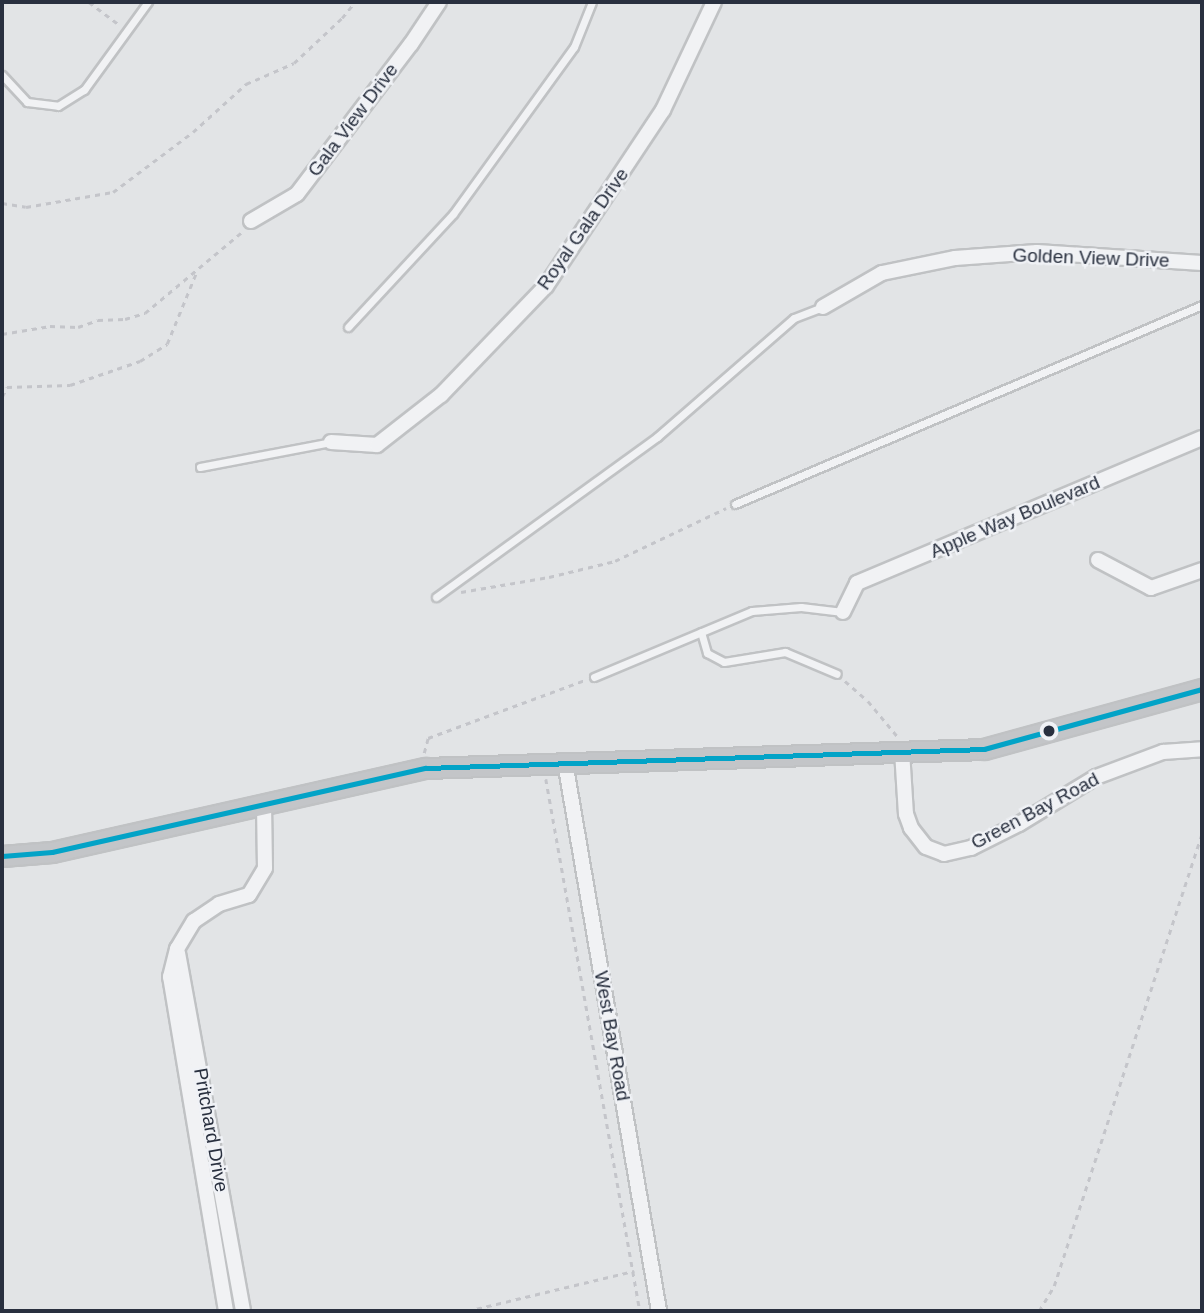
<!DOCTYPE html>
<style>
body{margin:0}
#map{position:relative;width:1204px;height:1313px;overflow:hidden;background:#e2e4e6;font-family:Helvetica,sans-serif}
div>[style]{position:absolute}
.path>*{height:2.5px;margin-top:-1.25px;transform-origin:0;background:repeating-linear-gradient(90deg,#c4c5ca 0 5px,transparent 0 10px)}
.roads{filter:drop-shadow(2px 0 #c0c2c4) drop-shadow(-2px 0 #c0c2c4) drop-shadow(0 2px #c0c2c4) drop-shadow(0 -2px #c0c2c4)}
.service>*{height:7px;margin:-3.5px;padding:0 3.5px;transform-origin:3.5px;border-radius:3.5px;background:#f1f2f4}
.minor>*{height:14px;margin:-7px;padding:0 7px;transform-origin:7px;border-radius:7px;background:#f1f2f4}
.secondary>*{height:19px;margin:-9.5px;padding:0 9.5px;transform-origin:9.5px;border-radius:9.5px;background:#c3c5c8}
.bus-1>*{height:5px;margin:-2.5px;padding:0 2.5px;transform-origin:2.5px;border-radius:2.5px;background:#02a3c7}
.dots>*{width:19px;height:19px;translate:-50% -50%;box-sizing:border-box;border:4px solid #f0f2f6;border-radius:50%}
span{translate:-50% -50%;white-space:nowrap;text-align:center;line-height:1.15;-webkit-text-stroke:5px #f0f2f6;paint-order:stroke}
.street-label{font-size:19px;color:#29303f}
.frame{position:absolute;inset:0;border:4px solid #29303f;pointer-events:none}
</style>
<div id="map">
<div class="path">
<div style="left:89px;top:2px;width:38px;rotate:37deg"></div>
<div style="left:2px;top:203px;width:24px;rotate:9deg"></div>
<div style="left:26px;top:207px;width:88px;rotate:-9.8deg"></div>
<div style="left:113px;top:192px;width:100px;rotate:-36.9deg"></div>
<div style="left:193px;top:132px;width:72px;rotate:-42.2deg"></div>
<div style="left:246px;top:84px;width:52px;rotate:-23.6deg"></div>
<div style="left:294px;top:63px;width:66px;rotate:-43.2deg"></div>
<div style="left:342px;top:18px;width:21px;rotate:-51deg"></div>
<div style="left:2px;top:334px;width:49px;rotate:-9.5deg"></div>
<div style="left:50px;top:326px;width:28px;rotate:2deg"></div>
<div style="left:78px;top:327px;width:21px;rotate:-19deg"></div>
<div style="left:98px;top:320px;width:27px;rotate:-2deg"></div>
<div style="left:125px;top:319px;width:21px;rotate:-17deg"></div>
<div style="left:145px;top:313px;width:126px;rotate:-39.9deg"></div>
<div style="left:2px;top:397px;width:11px;rotate:-63deg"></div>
<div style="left:7px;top:387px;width:63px;rotate:-1.8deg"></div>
<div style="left:70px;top:385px;width:74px;rotate:-18.9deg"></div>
<div style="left:140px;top:361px;width:32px;rotate:-32deg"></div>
<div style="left:167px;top:344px;width:79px;rotate:-67.7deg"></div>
<div style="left:461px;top:592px;width:89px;rotate:-9.7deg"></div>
<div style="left:549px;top:577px;width:68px;rotate:-13.6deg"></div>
<div style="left:615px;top:561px;width:123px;rotate:-25.5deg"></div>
<div style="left:845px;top:681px;width:30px;rotate:41deg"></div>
<div style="left:868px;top:701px;width:47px;rotate:50.2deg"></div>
<div style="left:424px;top:753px;width:16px;rotate:-75deg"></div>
<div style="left:428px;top:738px;width:167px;rotate:-20.3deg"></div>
<div style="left:546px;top:779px;width:540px;rotate:79.98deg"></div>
<div style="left:467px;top:1311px;width:172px;rotate:-13.5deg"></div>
<div style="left:1039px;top:1311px;width:29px;rotate:-59deg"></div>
<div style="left:1054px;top:1286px;width:476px;rotate:-71.9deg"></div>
<div style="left:1190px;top:1311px;width:12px;rotate:-5deg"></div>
</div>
<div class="roads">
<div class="service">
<div style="left:2px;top:75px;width:37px;rotate:47deg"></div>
<div style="left:27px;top:102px;width:31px;rotate:7deg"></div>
<div style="left:58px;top:106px;width:31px;rotate:-32deg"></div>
<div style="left:84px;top:90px;width:109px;rotate:-54deg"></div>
<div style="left:348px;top:327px;width:154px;rotate:-47.1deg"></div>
<div style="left:453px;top:214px;width:206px;rotate:-54.1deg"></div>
<div style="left:574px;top:47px;width:48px;rotate:-68.2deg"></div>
<div style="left:200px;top:467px;width:133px;rotate:-10.8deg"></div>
<div style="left:735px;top:504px;width:508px;rotate:-23.08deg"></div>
<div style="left:436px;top:597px;width:273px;rotate:-35.9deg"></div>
<div style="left:657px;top:437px;width:181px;rotate:-41deg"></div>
<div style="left:794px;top:318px;width:31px;rotate:-21deg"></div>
<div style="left:701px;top:632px;width:22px;rotate:74deg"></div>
<div style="left:707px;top:653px;width:19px;rotate:28deg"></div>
<div style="left:724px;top:662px;width:62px;rotate:-9.3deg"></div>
<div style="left:785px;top:652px;width:56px;rotate:22.9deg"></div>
<div style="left:594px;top:677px;width:171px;rotate:-22.7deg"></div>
<div style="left:752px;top:611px;width:49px;rotate:-4.7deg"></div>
<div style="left:801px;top:607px;width:42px;rotate:6.8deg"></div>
</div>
<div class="minor">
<div style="left:251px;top:221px;width:53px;rotate:-30.4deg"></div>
<div style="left:297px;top:194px;width:188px;rotate:-52.8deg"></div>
<div style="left:411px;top:44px;width:50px;rotate:-56.3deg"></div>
<div style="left:823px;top:307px;width:68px;rotate:-30deg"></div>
<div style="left:882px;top:273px;width:75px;rotate:-11.6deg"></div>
<div style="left:955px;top:258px;width:82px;rotate:-4.2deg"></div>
<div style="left:1037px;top:252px;width:165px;rotate:3.8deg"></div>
<div style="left:331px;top:442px;width:46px;rotate:3.7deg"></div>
<div style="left:377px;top:445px;width:81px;rotate:-38deg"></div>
<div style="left:441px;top:395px;width:151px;rotate:-46.1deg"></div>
<div style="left:546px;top:286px;width:211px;rotate:-56.4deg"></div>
<div style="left:663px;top:110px;width:119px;rotate:-64.7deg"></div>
<div style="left:1098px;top:560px;width:60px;rotate:27.8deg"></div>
<div style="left:1151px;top:588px;width:54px;rotate:-19.4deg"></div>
<div style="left:843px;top:612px;width:32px;rotate:-64deg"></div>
<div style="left:857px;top:583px;width:374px;rotate:-22.8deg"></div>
<div style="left:902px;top:751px;width:63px;rotate:86.4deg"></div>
<div style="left:906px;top:814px;width:15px;rotate:70deg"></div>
<div style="left:911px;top:828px;width:24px;rotate:52deg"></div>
<div style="left:926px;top:847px;width:19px;rotate:21deg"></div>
<div style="left:944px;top:854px;width:28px;rotate:-13deg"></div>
<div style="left:971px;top:848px;width:54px;rotate:-26.6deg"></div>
<div style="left:1019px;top:824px;width:90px;rotate:-31.4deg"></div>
<div style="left:1096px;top:777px;width:72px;rotate:-20.5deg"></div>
<div style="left:1163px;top:752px;width:39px;rotate:-4deg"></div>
<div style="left:565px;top:762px;width:557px;rotate:80.28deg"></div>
<div style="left:178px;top:953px;width:364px;rotate:79.7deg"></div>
<div style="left:226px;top:1311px;width:339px;rotate:-99.5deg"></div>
<div style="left:170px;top:977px;width:29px;rotate:-76deg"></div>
<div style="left:177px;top:949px;width:33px;rotate:-59deg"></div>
<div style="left:194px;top:921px;width:30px;rotate:-34deg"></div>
<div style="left:219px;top:904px;width:31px;rotate:-17deg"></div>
<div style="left:249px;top:895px;width:31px;rotate:-59deg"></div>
<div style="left:265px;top:868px;width:63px;rotate:-90.9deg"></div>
</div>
<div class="secondary">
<div style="left:2px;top:856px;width:50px;rotate:-4.6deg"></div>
<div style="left:52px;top:852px;width:383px;rotate:-12.7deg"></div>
<div style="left:426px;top:768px;width:558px;rotate:-1.95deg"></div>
<div style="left:984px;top:749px;width:226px;rotate:-15.4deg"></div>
</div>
</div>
<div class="bus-1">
<div style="left:2px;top:856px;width:50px;rotate:-4.6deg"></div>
<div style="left:52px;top:852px;width:383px;rotate:-12.7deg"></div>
<div style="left:426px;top:768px;width:558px;rotate:-1.95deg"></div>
<div style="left:984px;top:749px;width:226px;rotate:-15.4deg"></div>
</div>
<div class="dots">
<div style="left:1049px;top:731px;background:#29303f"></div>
</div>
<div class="street-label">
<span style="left:353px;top:120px;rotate:-53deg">Gala View Drive</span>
<span style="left:583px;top:229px;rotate:-55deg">Royal Gala Drive</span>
<span style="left:1091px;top:258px;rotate:2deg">Golden View Drive</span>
<span style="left:1015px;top:517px;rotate:-23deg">Apple Way Boulevard</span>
<span style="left:1035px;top:811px;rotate:-28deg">Green Bay Road</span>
<span style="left:612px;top:1036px;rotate:80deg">West Bay Road</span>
<span style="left:211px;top:1130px;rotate:80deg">Pritchard Drive</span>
</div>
<div class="frame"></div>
</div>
